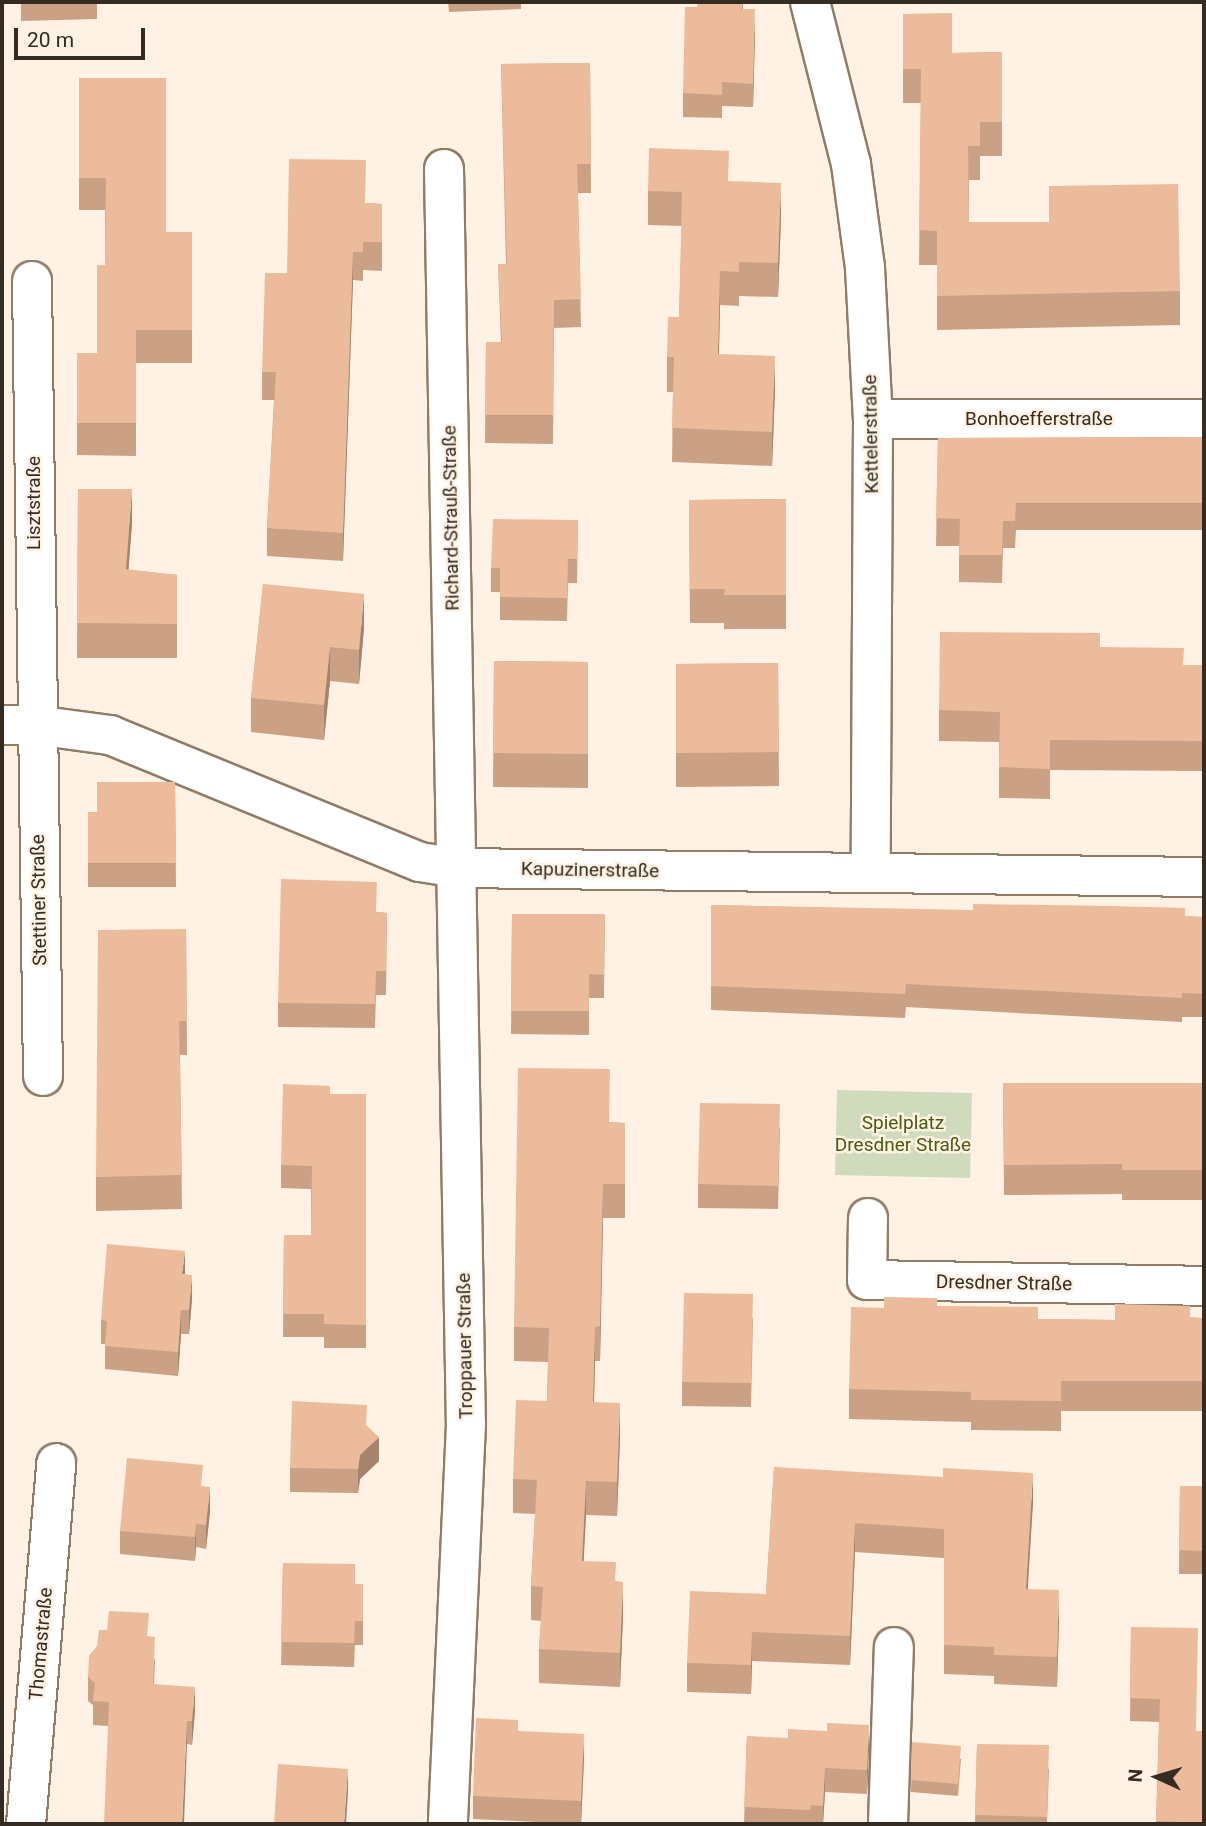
<!DOCTYPE html>
<meta charset="utf-8">
<style>
body{margin:0}
#map{position:relative;width:1206px;height:1826px;overflow:hidden;background:#fff1e3;font-family:Roboto,sans-serif}
div>[style]{position:absolute}
.green>*{inset:0;background:#cfdbbc}
.roads{filter:drop-shadow(2px 0 #907c67) drop-shadow(-2px 0 #907c67) drop-shadow(0 2px #907c67) drop-shadow(0 -2px #907c67)}
.street>*{height:38px;margin:-19px;padding:0 19px;transform-origin:19px;border-radius:19px;background:#fff}
.wall>*{inset:0;background:#cba186}
.shaded-wall>*{inset:0;background:#a5836d}
.building>*{inset:0;background:#ecbb9c}
span{translate:-50% -50%;white-space:nowrap;text-align:center;line-height:1.15;-webkit-text-stroke:5px #fff1e3;paint-order:stroke}
.street-label{font-size:19px;color:#342c23}
.park-label{font-size:19px;color:#475c12}
.frame{position:absolute;inset:0;border:4px solid #342c23;pointer-events:none}
.north{position:absolute;left:1122px;top:1742px;width:70px;height:70px;-webkit-text-stroke:5px #fff1e3;paint-order:stroke;rotate:274deg;font-size:19px;font-weight:700;line-height:28px;text-align:center;color:#342c23}
.north::after{content:'';display:block;margin:auto;width:24px;height:32px;background:#342c23;clip-path:polygon(50% 0,100% 100%,50% 72%,0 100%)}
.scale{position:absolute;left:14px;top:28px;width:131px;height:32px;box-sizing:border-box;border:4px solid #342c23;border-top:0;padding-left:9px;font-size:21px;line-height:24px;white-space:nowrap;color:#342c23;-webkit-text-stroke:5px #fff1e3;paint-order:stroke}
</style>
<div id="map">
<div class="green">
<div style="clip-path:polygon(837px 1090px,972px 1093px,970px 1178px,835px 1175px)"></div>
</div>
<div class="roads">
<div class="street">
<div style="left:810px;top:2px;width:167px;rotate:75.8deg"></div>
<div style="left:851px;top:164px;width:105px;rotate:82.3deg"></div>
<div style="left:865px;top:268px;width:151px;rotate:87deg"></div>
<div style="left:873px;top:419px;width:454px;rotate:90.3deg"></div>
<div style="left:444px;top:169px;width:1255px;rotate:89deg"></div>
<div style="left:466px;top:1424px;width:400px;rotate:92.6deg"></div>
<div style="left:32px;top:281px;width:795px;rotate:89.21deg"></div>
<div style="left:873px;top:419px;width:331px"></div>
<div style="left:2px;top:725px;width:33px"></div>
<div style="left:35px;top:725px;width:76px;rotate:7.6deg"></div>
<div style="left:110px;top:735px;width:335px;rotate:22.3deg"></div>
<div style="left:420px;top:862px;width:37px;rotate:9deg"></div>
<div style="left:457px;top:868px;width:747px;rotate:0.69deg"></div>
<div style="left:868px;top:1218px;width:62px;rotate:90.9deg"></div>
<div style="left:867px;top:1280px;width:337px;rotate:1deg"></div>
<div style="left:26px;top:1824px;width:362px;rotate:-85.2deg"></div>
<div style="left:888px;top:1824px;width:177px;rotate:-88.1deg"></div>
</div>
</div>
<div class="wall">
<div style="clip-path:polygon(21px 2px,97px 2px,97px 19px,21px 21px)"></div>
<div style="clip-path:polygon(448px 2px,521px 2px,521px 9px,449px 12px)"></div>
<div style="clip-path:polygon(743px 2px,743px 9px,755px 33px,753px 107px,722px 106px,722px 118px,683px 117px,683px 93px,697px 7px)"></div>
<div style="clip-path:polygon(903px 14px,952px 53px,1002px 52px,1002px 156px,980px 156px,980px 180px,969px 180px,969px 222px,1049px 222px,1049px 186px,1180px 291px,1180px 325px,937px 330px,937px 265px,919px 265px,921px 103px,903px 103px)"></div>
<div style="clip-path:polygon(590px 63px,591px 193px,578px 193px,581px 327px,554px 328px,553px 444px,485px 443px,486px 342px,501px 342px,498px 264px,506px 264px,501px 64px)"></div>
<div style="clip-path:polygon(79px 78px,166px 232px,192px 232px,192px 363px,136px 363px,136px 456px,77px 455px,77px 353px,97px 353px,105px 265px,105px 210px,79px 210px)"></div>
<div style="clip-path:polygon(729px 181px,781px 217px,778px 297px,739px 296px,739px 306px,720px 305px,719px 354px,775px 390px,772px 466px,672px 462px,673px 392px,667px 392px,667px 357px,679px 317px,682px 226px,648px 225px,648px 191px)"></div>
<div style="clip-path:polygon(365px 203px,382px 204px,382px 271px,363px 270px,363px 281px,353px 280px,343px 561px,267px 556px,267px 528px,274px 400px,262px 400px,262px 372px,287px 273px)"></div>
<div style="clip-path:polygon(1204px 437px,1204px 530px,1016px 530px,1015px 548px,1003px 548px,1002px 583px,959px 582px,959px 546px,936px 546px,938px 438px)"></div>
<div style="clip-path:polygon(78px 489px,132px 523px,128px 570px,177px 575px,177px 658px,77px 658px)"></div>
<div style="clip-path:polygon(786px 499px,786px 629px,724px 629px,724px 623px,690px 623px,689px 500px)"></div>
<div style="clip-path:polygon(578px 520px,577px 583px,568px 583px,567px 621px,500px 620px,500px 592px,491px 592px,491px 568px)"></div>
<div style="clip-path:polygon(263px 584px,364px 628px,359px 684px,330px 681px,324px 740px,251px 732px,251px 698px)"></div>
<div style="clip-path:polygon(1100px 647px,1184px 665px,1204px 665px,1204px 771px,1050px 770px,1050px 799px,999px 798px,999px 742px,939px 741px,939px 710px)"></div>
<div style="clip-path:polygon(494px 661px,588px 662px,588px 788px,493px 787px)"></div>
<div style="clip-path:polygon(778px 663px,779px 786px,676px 787px,676px 664px)"></div>
<div style="clip-path:polygon(175px 782px,176px 887px,88px 887px,88px 812px,97px 812px)"></div>
<div style="clip-path:polygon(711px 905px,1204px 917px,1204px 1017px,1182px 1017px,1182px 1022px,906px 1007px,905px 1018px,711px 1010px)"></div>
<div style="clip-path:polygon(377px 912px,387px 913px,386px 995px,376px 995px,375px 1028px,278px 1027px,278px 1003px)"></div>
<div style="clip-path:polygon(512px 914px,605px 914px,604px 998px,589px 998px,589px 1035px,511px 1034px)"></div>
<div style="clip-path:polygon(186px 929px,187px 1055px,180px 1055px,182px 1209px,96px 1211px,96px 1177px)"></div>
<div style="clip-path:polygon(1003px 1083px,1204px 1083px,1204px 1200px,1122px 1200px,1122px 1194px,1004px 1195px)"></div>
<div style="clip-path:polygon(330px 1094px,366px 1094px,366px 1348px,324px 1348px,324px 1337px,283px 1337px,284px 1235px,311px 1235px,311px 1189px,281px 1188px,281px 1165px)"></div>
<div style="clip-path:polygon(610px 1122px,625px 1123px,625px 1218px,603px 1218px,600px 1361px,595px 1361px,594px 1402px,620px 1437px,617px 1516px,586px 1515px,583px 1561px,616px 1581px,623px 1616px,620px 1687px,539px 1683px,539px 1649px,541px 1621px,531px 1620px,531px 1586px,535px 1514px,513px 1513px,513px 1479px,547px 1401px,548px 1362px,514px 1361px,514px 1327px)"></div>
<div style="clip-path:polygon(780px 1128px,778px 1209px,698px 1208px,698px 1184px)"></div>
<div style="clip-path:polygon(185px 1275px,192px 1299px,189px 1334px,181px 1334px,178px 1376px,105px 1369px,105px 1344px,101px 1344px,101px 1320px)"></div>
<div style="clip-path:polygon(937px 1306px,1038px 1319px,1115px 1320px,1204px 1318px,1204px 1411px,1061px 1411px,1061px 1431px,971px 1430px,971px 1422px,849px 1419px,849px 1389px,884px 1308px)"></div>
<div style="clip-path:polygon(753px 1318px,751px 1407px,682px 1406px,682px 1382px)"></div>
<div style="clip-path:polygon(367px 1427px,379px 1461px,360px 1479px,358px 1493px,290px 1492px,290px 1468px)"></div>
<div style="clip-path:polygon(774px 1467px,1033px 1502px,1027px 1589px,1059px 1619px,1057px 1687px,994px 1684px,994px 1676px,944px 1674px,944px 1558px,855px 1552px,850px 1665px,752px 1661px,751px 1694px,687px 1692px,687px 1663px,766px 1594px)"></div>
<div style="clip-path:polygon(203px 1486px,210px 1511px,206px 1549px,196px 1547px,195px 1561px,120px 1554px,120px 1531px)"></div>
<div style="clip-path:polygon(1180px 1486px,1204px 1486px,1204px 1574px,1179px 1574px)"></div>
<div style="clip-path:polygon(283px 1563px,355px 1584px,363px 1584px,363px 1645px,355px 1645px,354px 1667px,281px 1665px)"></div>
<div style="clip-path:polygon(1131px 1627px,1196px 1731px,1204px 1731px,1204px 1824px,1156px 1824px,1159px 1722px,1130px 1721px)"></div>
<div style="clip-path:polygon(149px 1637px,155px 1661px,154px 1684px,195px 1710px,192px 1745px,108px 1726px,93px 1725px,93px 1705px,88px 1701px,88px 1677px)"></div>
<div style="clip-path:polygon(747px 1736px,869px 1749px,867px 1794px,825px 1792px,823px 1824px,744px 1824px)"></div>
<div style="clip-path:polygon(912px 1742px,961px 1759px,958px 1796px,911px 1792px)"></div>
<div style="clip-path:polygon(977px 1744px,1049px 1769px,1047px 1824px,975px 1824px)"></div>
<div style="clip-path:polygon(584px 1758px,581px 1824px,473px 1819px,473px 1796px)"></div>
</div>
<div class="shaded-wall">
<div style="clip-path:polygon(755px 9px,755px 33px,753px 107px,753px 84px)"></div>
<div style="clip-path:polygon(781px 183px,781px 217px,778px 297px,778px 263px)"></div>
<div style="clip-path:polygon(353px 252px,353px 280px,343px 561px,343px 533px)"></div>
<div style="clip-path:polygon(720px 271px,720px 305px,718px 388px,718px 354px)"></div>
<div style="clip-path:polygon(775px 356px,775px 390px,772px 466px,772px 432px)"></div>
<div style="clip-path:polygon(132px 489px,132px 523px,126px 604px,126px 569px)"></div>
<div style="clip-path:polygon(364px 594px,364px 628px,359px 684px,359px 650px)"></div>
<div style="clip-path:polygon(330px 647px,330px 681px,324px 740px,324px 705px)"></div>
<div style="clip-path:polygon(603px 1184px,603px 1218px,600px 1361px,600px 1326px)"></div>
<div style="clip-path:polygon(185px 1251px,185px 1274px,182px 1274px)"></div>
<div style="clip-path:polygon(192px 1275px,192px 1299px,189px 1334px,189px 1310px)"></div>
<div style="clip-path:polygon(181px 1310px,181px 1334px,178px 1376px,178px 1352px)"></div>
<div style="clip-path:polygon(595px 1327px,595px 1361px,593px 1436px,593px 1402px)"></div>
<div style="clip-path:polygon(620px 1403px,620px 1437px,617px 1516px,617px 1482px)"></div>
<div style="clip-path:polygon(379px 1437px,379px 1461px,360px 1479px,358px 1493px,358px 1469px,360px 1455px)"></div>
<div style="clip-path:polygon(1033px 1473px,1033px 1502px,1026px 1618px,1026px 1589px)"></div>
<div style="clip-path:polygon(586px 1481px,586px 1515px,582px 1595px,582px 1561px)"></div>
<div style="clip-path:polygon(210px 1487px,210px 1511px,206px 1549px,206px 1525px)"></div>
<div style="clip-path:polygon(855px 1523px,855px 1552px,850px 1665px,850px 1636px)"></div>
<div style="clip-path:polygon(196px 1524px,196px 1547px,195px 1561px,195px 1537px)"></div>
<div style="clip-path:polygon(623px 1582px,623px 1616px,620px 1687px,620px 1653px)"></div>
<div style="clip-path:polygon(1059px 1590px,1059px 1619px,1057px 1687px,1057px 1657px)"></div>
<div style="clip-path:polygon(752px 1632px,752px 1661px,751px 1694px,751px 1665px)"></div>
<div style="clip-path:polygon(195px 1687px,195px 1710px,192px 1745px,192px 1721px)"></div>
<div style="clip-path:polygon(187px 1721px,187px 1744px,184px 1824px,182px 1824px)"></div>
<div style="clip-path:polygon(869px 1725px,869px 1749px,867px 1794px,867px 1770px)"></div>
<div style="clip-path:polygon(584px 1734px,584px 1758px,581px 1824px,581px 1801px)"></div>
<div style="clip-path:polygon(825px 1768px,825px 1792px,823px 1824px,823px 1806px)"></div>
<div style="clip-path:polygon(348px 1769px,348px 1792px,346px 1824px,344px 1824px)"></div>
</div>
<div class="building">
<div style="clip-path:polygon(698px 2px,742px 2px,742px 9px,755px 9px,753px 84px,722px 82px,722px 95px,683px 93px,685px 7px,697px 7px)"></div>
<div style="clip-path:polygon(952px 13px,952px 53px,1002px 52px,1002px 122px,980px 122px,980px 146px,968px 146px,969px 222px,1049px 222px,1049px 186px,1178px 184px,1180px 291px,937px 296px,937px 231px,919px 230px,921px 69px,903px 69px,903px 14px)"></div>
<div style="clip-path:polygon(590px 63px,591px 164px,577px 164px,581px 299px,554px 300px,553px 415px,485px 415px,486px 342px,502px 342px,498px 264px,507px 264px,501px 64px)"></div>
<div style="clip-path:polygon(79px 78px,166px 78px,166px 232px,192px 232px,192px 330px,136px 330px,136px 423px,77px 423px,77px 353px,97px 353px,97px 265px,105px 265px,106px 178px,79px 178px)"></div>
<div style="clip-path:polygon(649px 148px,729px 151px,728px 181px,781px 183px,778px 263px,739px 262px,739px 272px,720px 271px,718px 354px,775px 356px,772px 432px,672px 428px,674px 357px,667px 357px,668px 317px,679px 317px,682px 192px,648px 191px)"></div>
<div style="clip-path:polygon(289px 159px,366px 160px,365px 203px,382px 204px,382px 242px,363px 242px,363px 252px,353px 252px,343px 533px,267px 528px,276px 372px,262px 372px,265px 273px,287px 273px)"></div>
<div style="clip-path:polygon(1204px 437px,1204px 503px,1016px 503px,1015px 521px,1003px 521px,1002px 555px,959px 555px,960px 519px,936px 518px,938px 438px)"></div>
<div style="clip-path:polygon(78px 489px,132px 489px,126px 569px,177px 575px,177px 624px,77px 623px)"></div>
<div style="clip-path:polygon(786px 499px,786px 595px,724px 595px,725px 589px,690px 589px,689px 500px)"></div>
<div style="clip-path:polygon(493px 519px,578px 520px,577px 559px,568px 559px,567px 598px,500px 597px,500px 568px,491px 568px)"></div>
<div style="clip-path:polygon(263px 584px,364px 594px,359px 650px,330px 647px,324px 705px,251px 698px)"></div>
<div style="clip-path:polygon(940px 632px,1100px 633px,1100px 647px,1184px 648px,1183px 665px,1204px 665px,1204px 741px,1050px 740px,1050px 769px,999px 767px,1000px 712px,939px 710px)"></div>
<div style="clip-path:polygon(494px 661px,588px 662px,588px 754px,493px 753px)"></div>
<div style="clip-path:polygon(778px 663px,779px 752px,676px 753px,676px 664px)"></div>
<div style="clip-path:polygon(97px 782px,175px 782px,176px 863px,88px 863px,88px 812px,97px 812px)"></div>
<div style="clip-path:polygon(281px 879px,377px 882px,376px 912px,387px 913px,386px 971px,376px 971px,375px 1004px,278px 1003px)"></div>
<div style="clip-path:polygon(973px 904px,1111px 906px,1185px 908px,1185px 916px,1204px 917px,1204px 994px,1182px 993px,1182px 998px,906px 984px,905px 994px,711px 986px,711px 905px,973px 910px)"></div>
<div style="clip-path:polygon(512px 914px,605px 914px,604px 975px,589px 974px,589px 1011px,511px 1011px)"></div>
<div style="clip-path:polygon(186px 929px,187px 1021px,179px 1021px,182px 1175px,96px 1177px,98px 930px)"></div>
<div style="clip-path:polygon(518px 1068px,610px 1069px,609px 1122px,625px 1123px,625px 1184px,603px 1184px,600px 1326px,595px 1327px,593px 1402px,620px 1403px,617px 1482px,586px 1481px,582px 1561px,616px 1562px,615px 1581px,623px 1582px,620px 1653px,539px 1649px,543px 1587px,531px 1586px,537px 1480px,513px 1479px,516px 1400px,547px 1401px,549px 1328px,514px 1327px)"></div>
<div style="clip-path:polygon(1003px 1083px,1204px 1083px,1204px 1170px,1122px 1170px,1122px 1164px,1004px 1165px)"></div>
<div style="clip-path:polygon(283px 1084px,330px 1086px,330px 1094px,366px 1094px,366px 1325px,324px 1324px,324px 1314px,283px 1314px,284px 1235px,311px 1235px,312px 1166px,281px 1165px)"></div>
<div style="clip-path:polygon(700px 1103px,780px 1104px,778px 1186px,698px 1184px)"></div>
<div style="clip-path:polygon(107px 1244px,185px 1251px,182px 1274px,192px 1275px,189px 1310px,181px 1310px,178px 1352px,105px 1346px,107px 1321px,101px 1320px)"></div>
<div style="clip-path:polygon(684px 1293px,753px 1294px,751px 1383px,682px 1382px)"></div>
<div style="clip-path:polygon(884px 1297px,937px 1298px,937px 1306px,1038px 1307px,1038px 1319px,1115px 1320px,1115px 1304px,1190px 1306px,1190px 1317px,1204px 1318px,1204px 1381px,1061px 1381px,1061px 1401px,971px 1400px,971px 1392px,849px 1389px,851px 1307px,884px 1308px)"></div>
<div style="clip-path:polygon(292px 1401px,367px 1405px,366px 1425px,379px 1437px,360px 1455px,358px 1469px,290px 1468px)"></div>
<div style="clip-path:polygon(127px 1458px,203px 1465px,201px 1486px,210px 1487px,206px 1525px,196px 1524px,195px 1537px,120px 1531px)"></div>
<div style="clip-path:polygon(774px 1467px,943px 1477px,943px 1468px,1033px 1473px,1026px 1589px,1059px 1590px,1057px 1657px,994px 1655px,994px 1647px,944px 1645px,944px 1529px,855px 1523px,850px 1636px,752px 1632px,751px 1665px,687px 1663px,690px 1591px,766px 1594px)"></div>
<div style="clip-path:polygon(1180px 1486px,1204px 1486px,1204px 1551px,1179px 1550px)"></div>
<div style="clip-path:polygon(283px 1563px,355px 1564px,355px 1584px,363px 1584px,363px 1621px,355px 1621px,354px 1643px,281px 1642px)"></div>
<div style="clip-path:polygon(109px 1611px,149px 1613px,147px 1636px,155px 1637px,153px 1684px,195px 1687px,192px 1721px,187px 1721px,182px 1824px,104px 1824px,109px 1702px,93px 1701px,95px 1683px,88px 1677px,89px 1656px,97px 1646px,99px 1630px,107px 1630px)"></div>
<div style="clip-path:polygon(1131px 1627px,1198px 1628px,1196px 1731px,1204px 1731px,1204px 1823px,1156px 1821px,1160px 1699px,1130px 1698px)"></div>
<div style="clip-path:polygon(476px 1718px,518px 1720px,518px 1731px,584px 1734px,581px 1801px,473px 1796px)"></div>
<div style="clip-path:polygon(827px 1723px,869px 1725px,867px 1770px,825px 1768px,823px 1806px,811px 1805px,810px 1810px,744px 1807px,747px 1736px,788px 1738px,788px 1729px,827px 1731px)"></div>
<div style="clip-path:polygon(912px 1742px,961px 1746px,958px 1784px,911px 1780px)"></div>
<div style="clip-path:polygon(977px 1744px,1049px 1745px,1047px 1817px,975px 1815px)"></div>
<div style="clip-path:polygon(278px 1764px,348px 1769px,344px 1824px,274px 1824px)"></div>
</div>
<div class="street-label">
<span style="left:1039px;top:419px">Bonhoefferstraße</span>
<span style="left:871px;top:434px;rotate:-91deg">Kettelerstraße</span>
<span style="left:34px;top:503px;rotate:-90deg">Lisztstraße</span>
<span style="left:451px;top:518px;rotate:-91deg">Richard-Strauß-Straße</span>
<span style="left:590px;top:870px;rotate:1deg">Kapuzinerstraße</span>
<span style="left:39px;top:900px;rotate:-91deg">Stettiner Straße</span>
<span style="left:1004px;top:1283px;rotate:1deg">Dresdner Straße</span>
<span style="left:465px;top:1346px;rotate:-91deg">Troppauer Straße</span>
<span style="left:41px;top:1644px;rotate:-85deg">Thomastraße</span>
</div>
<div class="park-label">
<span style="left:903px;top:1134px">Spielplatz<br>Dresdner Straße</span>
</div>
<div class="frame"></div>
<div class="north">N</div>
<div class="scale">20 m</div>
</div>
